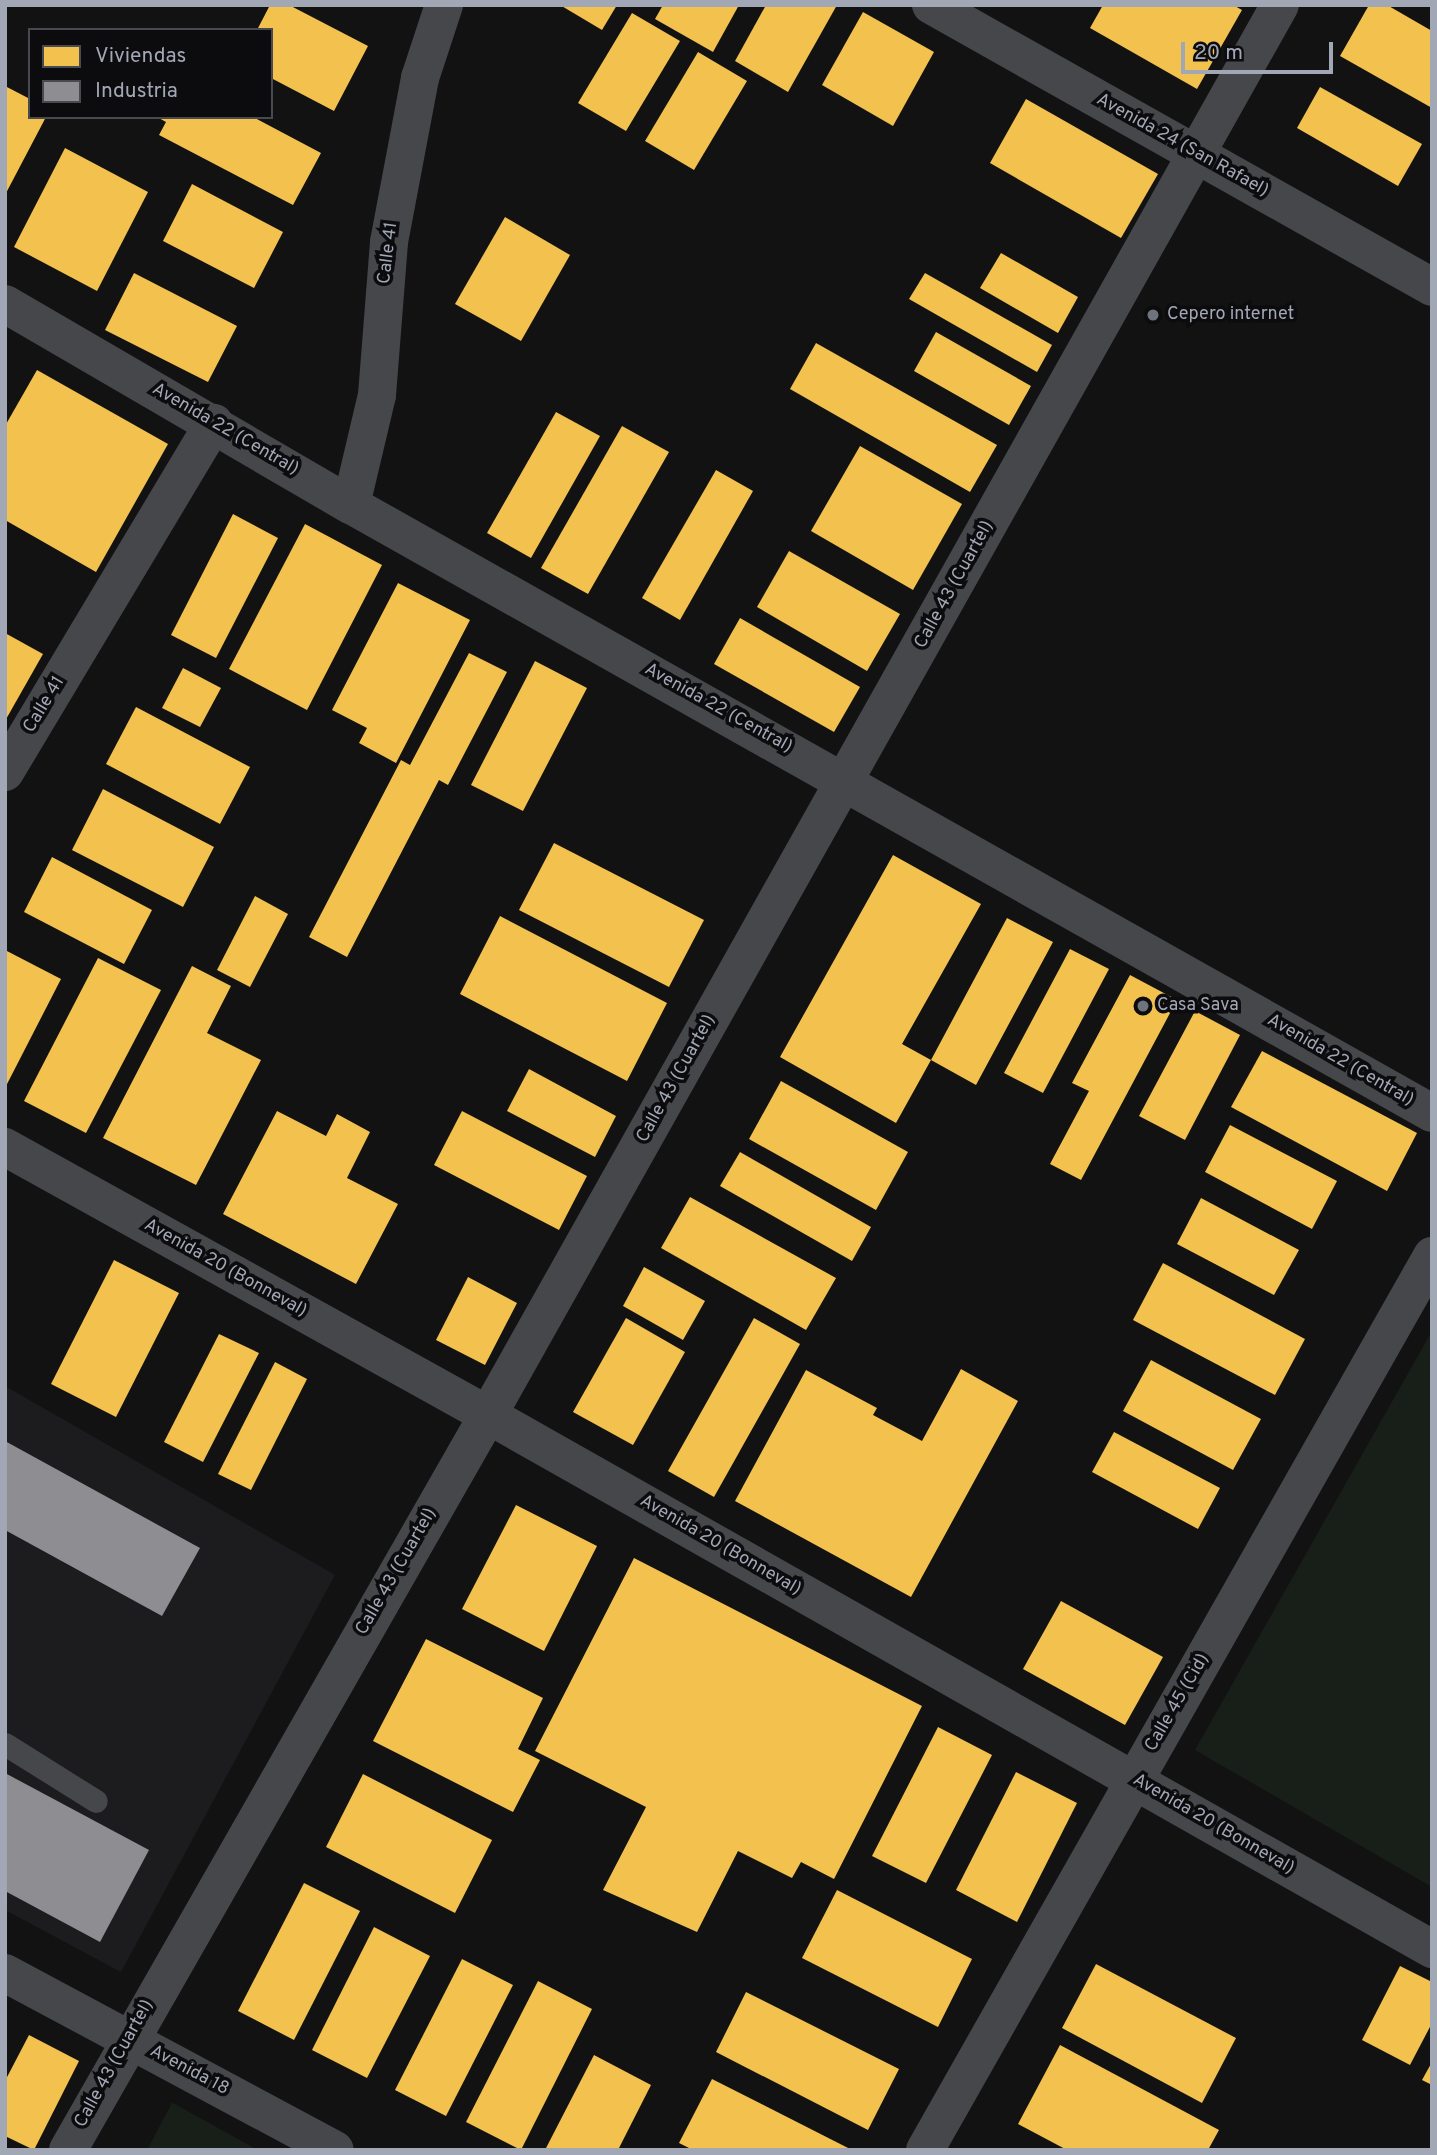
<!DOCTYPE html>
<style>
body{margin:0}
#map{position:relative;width:1437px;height:2155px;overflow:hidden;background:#121212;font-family:Overpass,sans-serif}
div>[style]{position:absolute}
.built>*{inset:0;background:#1c1c1e}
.green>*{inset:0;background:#181f19}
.homes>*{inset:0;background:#f2c14e}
.industry>*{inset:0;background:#8d8d92}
.service>*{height:23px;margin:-11.5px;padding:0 11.5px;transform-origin:11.5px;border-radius:11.5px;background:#46474b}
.minor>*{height:38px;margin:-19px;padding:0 19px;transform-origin:19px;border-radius:19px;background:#46474b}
.tertiary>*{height:38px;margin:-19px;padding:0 19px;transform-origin:19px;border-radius:19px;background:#46474b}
.dots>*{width:19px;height:19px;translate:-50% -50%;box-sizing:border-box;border:4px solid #0c0c0e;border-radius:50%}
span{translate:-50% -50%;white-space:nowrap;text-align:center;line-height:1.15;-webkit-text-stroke:7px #0c0c0e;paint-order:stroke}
.street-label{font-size:18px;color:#a1a7b5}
.poi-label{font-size:18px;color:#a1a7b5}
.left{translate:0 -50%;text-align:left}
.frame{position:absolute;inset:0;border:7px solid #a1a7b5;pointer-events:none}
.legend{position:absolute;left:28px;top:28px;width:245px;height:91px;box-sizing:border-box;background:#0c0c0e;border:2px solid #484a51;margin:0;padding:9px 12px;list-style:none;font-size:21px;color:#a1a7b5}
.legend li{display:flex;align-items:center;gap:14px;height:35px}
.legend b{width:35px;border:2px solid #484a51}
.scale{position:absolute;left:1181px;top:42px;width:152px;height:32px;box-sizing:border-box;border:4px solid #a1a7b5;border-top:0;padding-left:9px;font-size:21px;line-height:24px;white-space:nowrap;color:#a1a7b5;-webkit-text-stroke:5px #0c0c0e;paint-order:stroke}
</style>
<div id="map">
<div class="built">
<div style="clip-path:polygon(5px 1386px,335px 1575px,121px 1972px,5px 1910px)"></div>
</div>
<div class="green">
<div style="clip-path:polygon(1432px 1331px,1432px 1887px,1195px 1750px)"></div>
<div style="clip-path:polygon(172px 2103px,173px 2103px,258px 2150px,147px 2150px)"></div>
</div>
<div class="homes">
<div style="clip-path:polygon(270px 5px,289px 5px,368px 46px,334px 111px,271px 78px,271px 30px,257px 30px)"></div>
<div style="clip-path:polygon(560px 5px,617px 5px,602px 30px)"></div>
<div style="clip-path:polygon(663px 5px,739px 5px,713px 52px,655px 19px)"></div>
<div style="clip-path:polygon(766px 5px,837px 5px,788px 92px,735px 61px)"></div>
<div style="clip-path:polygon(1103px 5px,1233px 5px,1242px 10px,1197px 89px,1090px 28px)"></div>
<div style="clip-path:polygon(1369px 5px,1387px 5px,1432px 31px,1432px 108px,1340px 56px)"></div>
<div style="clip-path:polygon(863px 12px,934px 52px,893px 126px,822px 85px)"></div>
<div style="clip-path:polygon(632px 13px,680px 41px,626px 131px,578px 103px)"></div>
<div style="clip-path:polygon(698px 52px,747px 81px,694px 170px,645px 141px)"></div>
<div style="clip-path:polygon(5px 86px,30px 99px,30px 117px,46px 117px,5px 195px)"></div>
<div style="clip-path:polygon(1320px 87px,1422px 144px,1398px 186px,1297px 128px)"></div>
<div style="clip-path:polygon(1026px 99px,1158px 174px,1121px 238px,990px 163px)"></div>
<div style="clip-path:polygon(157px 117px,253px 117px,321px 153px,293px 205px,159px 135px,166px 122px)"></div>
<div style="clip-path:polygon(65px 148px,148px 192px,97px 291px,14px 247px)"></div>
<div style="clip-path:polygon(192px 184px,283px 232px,254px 288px,163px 241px)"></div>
<div style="clip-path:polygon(505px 217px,570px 255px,521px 341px,455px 304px)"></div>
<div style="clip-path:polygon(1001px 253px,1078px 297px,1058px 333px,980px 288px)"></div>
<div style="clip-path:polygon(134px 273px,237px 326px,208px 382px,105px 330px)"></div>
<div style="clip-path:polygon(925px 273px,1052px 345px,1037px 372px,909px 299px)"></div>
<div style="clip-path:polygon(936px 332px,1031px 386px,1009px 425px,914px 371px)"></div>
<div style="clip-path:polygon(816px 343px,997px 445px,970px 492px,790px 389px)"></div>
<div style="clip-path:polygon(37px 370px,168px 444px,96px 572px,5px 520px,5px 426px)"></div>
<div style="clip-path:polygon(556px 412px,600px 436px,531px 558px,487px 533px)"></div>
<div style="clip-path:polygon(622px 426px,669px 452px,588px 594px,541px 568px)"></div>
<div style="clip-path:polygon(860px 446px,962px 504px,913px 590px,811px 531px)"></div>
<div style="clip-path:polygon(716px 470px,753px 491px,680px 620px,642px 598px)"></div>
<div style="clip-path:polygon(233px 514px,278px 538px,216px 658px,171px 635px)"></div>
<div style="clip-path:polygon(305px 524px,382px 565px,307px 710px,229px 669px)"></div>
<div style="clip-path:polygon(789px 551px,900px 614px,867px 671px,757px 607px)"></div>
<div style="clip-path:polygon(398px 583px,470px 620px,396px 763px,359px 743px,367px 728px,332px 710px)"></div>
<div style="clip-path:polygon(740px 618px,860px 687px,834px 732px,714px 664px)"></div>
<div style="clip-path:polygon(5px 633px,43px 654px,5px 721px)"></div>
<div style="clip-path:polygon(469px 653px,507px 672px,448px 785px,439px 780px,347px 957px,309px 937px,401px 760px,410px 765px)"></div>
<div style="clip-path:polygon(535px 661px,587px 688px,523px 811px,471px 785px)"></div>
<div style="clip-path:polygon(183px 668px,221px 688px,200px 727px,162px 708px)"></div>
<div style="clip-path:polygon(136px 707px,250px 767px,220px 824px,106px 764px)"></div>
<div style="clip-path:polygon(103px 789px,214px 847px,183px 907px,72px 850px)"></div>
<div style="clip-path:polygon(554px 843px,704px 920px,669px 987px,519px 910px)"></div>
<div style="clip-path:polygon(893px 855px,981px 904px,902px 1044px,931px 1060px,1007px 918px,1053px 942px,976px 1085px,931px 1060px,896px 1123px,780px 1057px)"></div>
<div style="clip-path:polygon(52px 857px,152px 910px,124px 964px,24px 912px)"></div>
<div style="clip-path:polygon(255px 896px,288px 914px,250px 987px,217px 970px)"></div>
<div style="clip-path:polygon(500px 916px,667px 1003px,627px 1081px,460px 994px)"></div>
<div style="clip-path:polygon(1070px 949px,1109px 969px,1043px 1093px,1004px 1073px)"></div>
<div style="clip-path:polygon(5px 950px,61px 979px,5px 1088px)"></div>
<div style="clip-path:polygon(98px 958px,161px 990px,86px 1133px,24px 1101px)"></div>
<div style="clip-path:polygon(192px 966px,231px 986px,207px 1033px,261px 1060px,196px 1185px,103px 1138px)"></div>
<div style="clip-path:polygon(1130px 975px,1177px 1000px,1081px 1180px,1050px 1164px,1089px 1091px,1072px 1083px)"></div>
<div style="clip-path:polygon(1195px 1011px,1240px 1035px,1185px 1140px,1139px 1116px)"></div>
<div style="clip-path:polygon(1262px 1051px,1417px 1133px,1387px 1191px,1231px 1107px)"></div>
<div style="clip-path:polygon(529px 1069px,616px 1116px,595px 1157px,507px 1111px)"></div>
<div style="clip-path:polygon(781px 1081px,908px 1152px,876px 1210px,749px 1139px)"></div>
<div style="clip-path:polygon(277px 1111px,326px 1136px,337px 1114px,370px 1132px,347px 1178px,398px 1204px,356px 1284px,223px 1214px)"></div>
<div style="clip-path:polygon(462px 1111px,587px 1176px,559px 1230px,434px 1165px)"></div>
<div style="clip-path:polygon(1230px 1125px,1337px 1181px,1312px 1229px,1205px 1172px)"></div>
<div style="clip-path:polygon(740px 1152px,871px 1227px,852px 1261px,720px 1186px)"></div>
<div style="clip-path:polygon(690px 1197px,836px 1278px,806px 1330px,661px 1248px)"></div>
<div style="clip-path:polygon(1201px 1198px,1299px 1250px,1274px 1295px,1177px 1244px)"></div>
<div style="clip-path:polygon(114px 1260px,179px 1293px,116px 1417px,51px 1384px)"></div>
<div style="clip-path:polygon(1163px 1263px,1305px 1339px,1275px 1395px,1133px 1320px)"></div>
<div style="clip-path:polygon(644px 1267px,705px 1301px,683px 1340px,623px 1306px)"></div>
<div style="clip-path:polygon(468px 1277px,517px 1303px,485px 1365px,436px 1340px)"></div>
<div style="clip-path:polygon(626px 1318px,685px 1352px,633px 1445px,573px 1412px)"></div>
<div style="clip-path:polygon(754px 1318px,800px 1344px,714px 1497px,668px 1471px)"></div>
<div style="clip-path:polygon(219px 1334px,259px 1353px,203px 1462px,164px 1442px)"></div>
<div style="clip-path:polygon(1151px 1360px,1261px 1419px,1233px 1470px,1123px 1411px)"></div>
<div style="clip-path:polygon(275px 1362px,307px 1379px,251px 1490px,218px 1474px)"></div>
<div style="clip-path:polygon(961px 1369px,1018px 1401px,911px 1597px,735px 1501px,806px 1370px,877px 1408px,873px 1415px,922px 1441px)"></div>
<div style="clip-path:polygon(1114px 1432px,1220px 1488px,1198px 1529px,1092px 1472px)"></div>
<div style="clip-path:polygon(516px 1505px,597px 1546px,544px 1651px,462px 1609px)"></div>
<div style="clip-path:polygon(634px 1558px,922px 1706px,834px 1879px,801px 1862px,792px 1878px,738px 1851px,697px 1932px,603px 1890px,646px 1807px,535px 1751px)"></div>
<div style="clip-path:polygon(1061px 1601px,1163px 1657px,1125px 1725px,1023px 1669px)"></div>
<div style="clip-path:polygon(426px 1639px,543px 1698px,518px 1749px,540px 1760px,513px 1812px,373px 1741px)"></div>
<div style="clip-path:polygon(938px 1727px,992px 1755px,926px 1883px,872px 1856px)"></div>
<div style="clip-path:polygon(1016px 1772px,1077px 1803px,1017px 1922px,956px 1890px)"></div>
<div style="clip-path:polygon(363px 1774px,492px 1840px,455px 1913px,326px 1847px)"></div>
<div style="clip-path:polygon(304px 1883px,360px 1911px,294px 2040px,238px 2011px)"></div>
<div style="clip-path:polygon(837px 1890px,972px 1959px,938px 2027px,802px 1958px)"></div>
<div style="clip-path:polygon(374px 1927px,430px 1956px,367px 2078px,312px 2050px)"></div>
<div style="clip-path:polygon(462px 1959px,513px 1985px,446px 2116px,395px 2090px)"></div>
<div style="clip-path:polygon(1096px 1964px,1236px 2038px,1202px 2103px,1062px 2028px)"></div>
<div style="clip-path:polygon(1400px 1966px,1432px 1982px,1432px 2023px,1410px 2065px,1362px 2040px)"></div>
<div style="clip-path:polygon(538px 1981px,592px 2009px,521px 2150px,466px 2122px)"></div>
<div style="clip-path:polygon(746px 1992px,899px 2069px,868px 2130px,716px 2052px)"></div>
<div style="clip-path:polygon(29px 2035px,79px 2061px,34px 2150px,5px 2136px,5px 2081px)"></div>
<div style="clip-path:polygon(1060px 2045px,1219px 2130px,1208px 2150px,1067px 2150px,1018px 2124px)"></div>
<div style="clip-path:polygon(594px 2055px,651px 2085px,618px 2150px,545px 2150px)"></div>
<div style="clip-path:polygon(1432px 2062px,1432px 2085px,1422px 2080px)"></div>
<div style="clip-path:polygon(712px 2079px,852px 2150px,693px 2150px,679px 2143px)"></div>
</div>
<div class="industry">
<div style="clip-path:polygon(5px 1441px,200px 1548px,162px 1616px,5px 1530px)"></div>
<div style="clip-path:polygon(5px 1773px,149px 1850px,100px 1942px,5px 1891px)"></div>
</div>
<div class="service">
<div style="left:5px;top:1744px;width:107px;rotate:32.1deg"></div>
</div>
<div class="minor">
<div style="left:931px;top:5px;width:575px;rotate:29.37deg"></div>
<div style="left:5px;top:304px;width:400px;rotate:30.2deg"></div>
<div style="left:351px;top:505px;width:1240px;rotate:29.36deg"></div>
<div style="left:351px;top:505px;width:113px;rotate:-76.7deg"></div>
<div style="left:377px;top:395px;width:153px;rotate:-85.5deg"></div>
<div style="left:389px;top:242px;width:167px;rotate:-79.3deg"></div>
<div style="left:420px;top:78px;width:77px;rotate:-71.8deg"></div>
<div style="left:5px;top:772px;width:407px;rotate:-59.1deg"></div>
<div style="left:5px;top:1973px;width:374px;rotate:28.2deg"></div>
<div style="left:68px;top:2150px;width:847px;rotate:-60.26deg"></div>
<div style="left:488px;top:1415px;width:1617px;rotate:-60.68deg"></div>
</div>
<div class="tertiary">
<div style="left:5px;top:1147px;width:552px;rotate:29.02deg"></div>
<div style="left:488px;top:1415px;width:1085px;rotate:29.5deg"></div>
<div style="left:925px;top:2150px;width:1028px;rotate:-60.44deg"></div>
</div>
<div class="dots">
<div style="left:1153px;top:315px;background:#6f737c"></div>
<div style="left:1143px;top:1006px;background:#6f737c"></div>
</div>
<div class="street-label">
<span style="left:1182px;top:146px;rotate:29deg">Avenida 24 (San Rafael)</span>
<span style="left:389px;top:253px;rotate:-83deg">Calle 41</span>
<span style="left:225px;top:430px;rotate:30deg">Avenida 22 (Central)</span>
<span style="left:955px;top:585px;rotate:-61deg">Calle 43 (Cuartel)</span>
<span style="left:45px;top:705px;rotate:-59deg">Calle 41</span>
<span style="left:718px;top:709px;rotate:29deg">Avenida 22 (Central)</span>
<span style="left:1340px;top:1061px;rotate:30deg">Avenida 22 (Central)</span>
<span style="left:677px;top:1079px;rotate:-61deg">Calle 43 (Cuartel)</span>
<span style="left:225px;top:1269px;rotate:29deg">Avenida 20 (Bonneval)</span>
<span style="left:720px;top:1546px;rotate:30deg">Avenida 20 (Bonneval)</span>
<span style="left:397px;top:1572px;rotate:-60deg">Calle 43 (Cuartel)</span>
<span style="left:1178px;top:1703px;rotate:-60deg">Calle 45 (Cid)</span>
<span style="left:1213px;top:1825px;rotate:30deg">Avenida 20 (Bonneval)</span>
<span style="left:115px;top:2064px;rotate:-61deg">Calle 43 (Cuartel)</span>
<span style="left:189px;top:2071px;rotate:28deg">Avenida 18</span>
</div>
<div class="poi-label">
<span class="left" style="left:1167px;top:315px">Cepero internet</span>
<span class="left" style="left:1157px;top:1006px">Casa Sava</span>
</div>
<div class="frame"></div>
<ul class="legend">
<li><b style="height:19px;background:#f2c14e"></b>Viviendas</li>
<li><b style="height:19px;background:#8d8d92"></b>Industria</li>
</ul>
<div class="scale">20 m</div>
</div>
